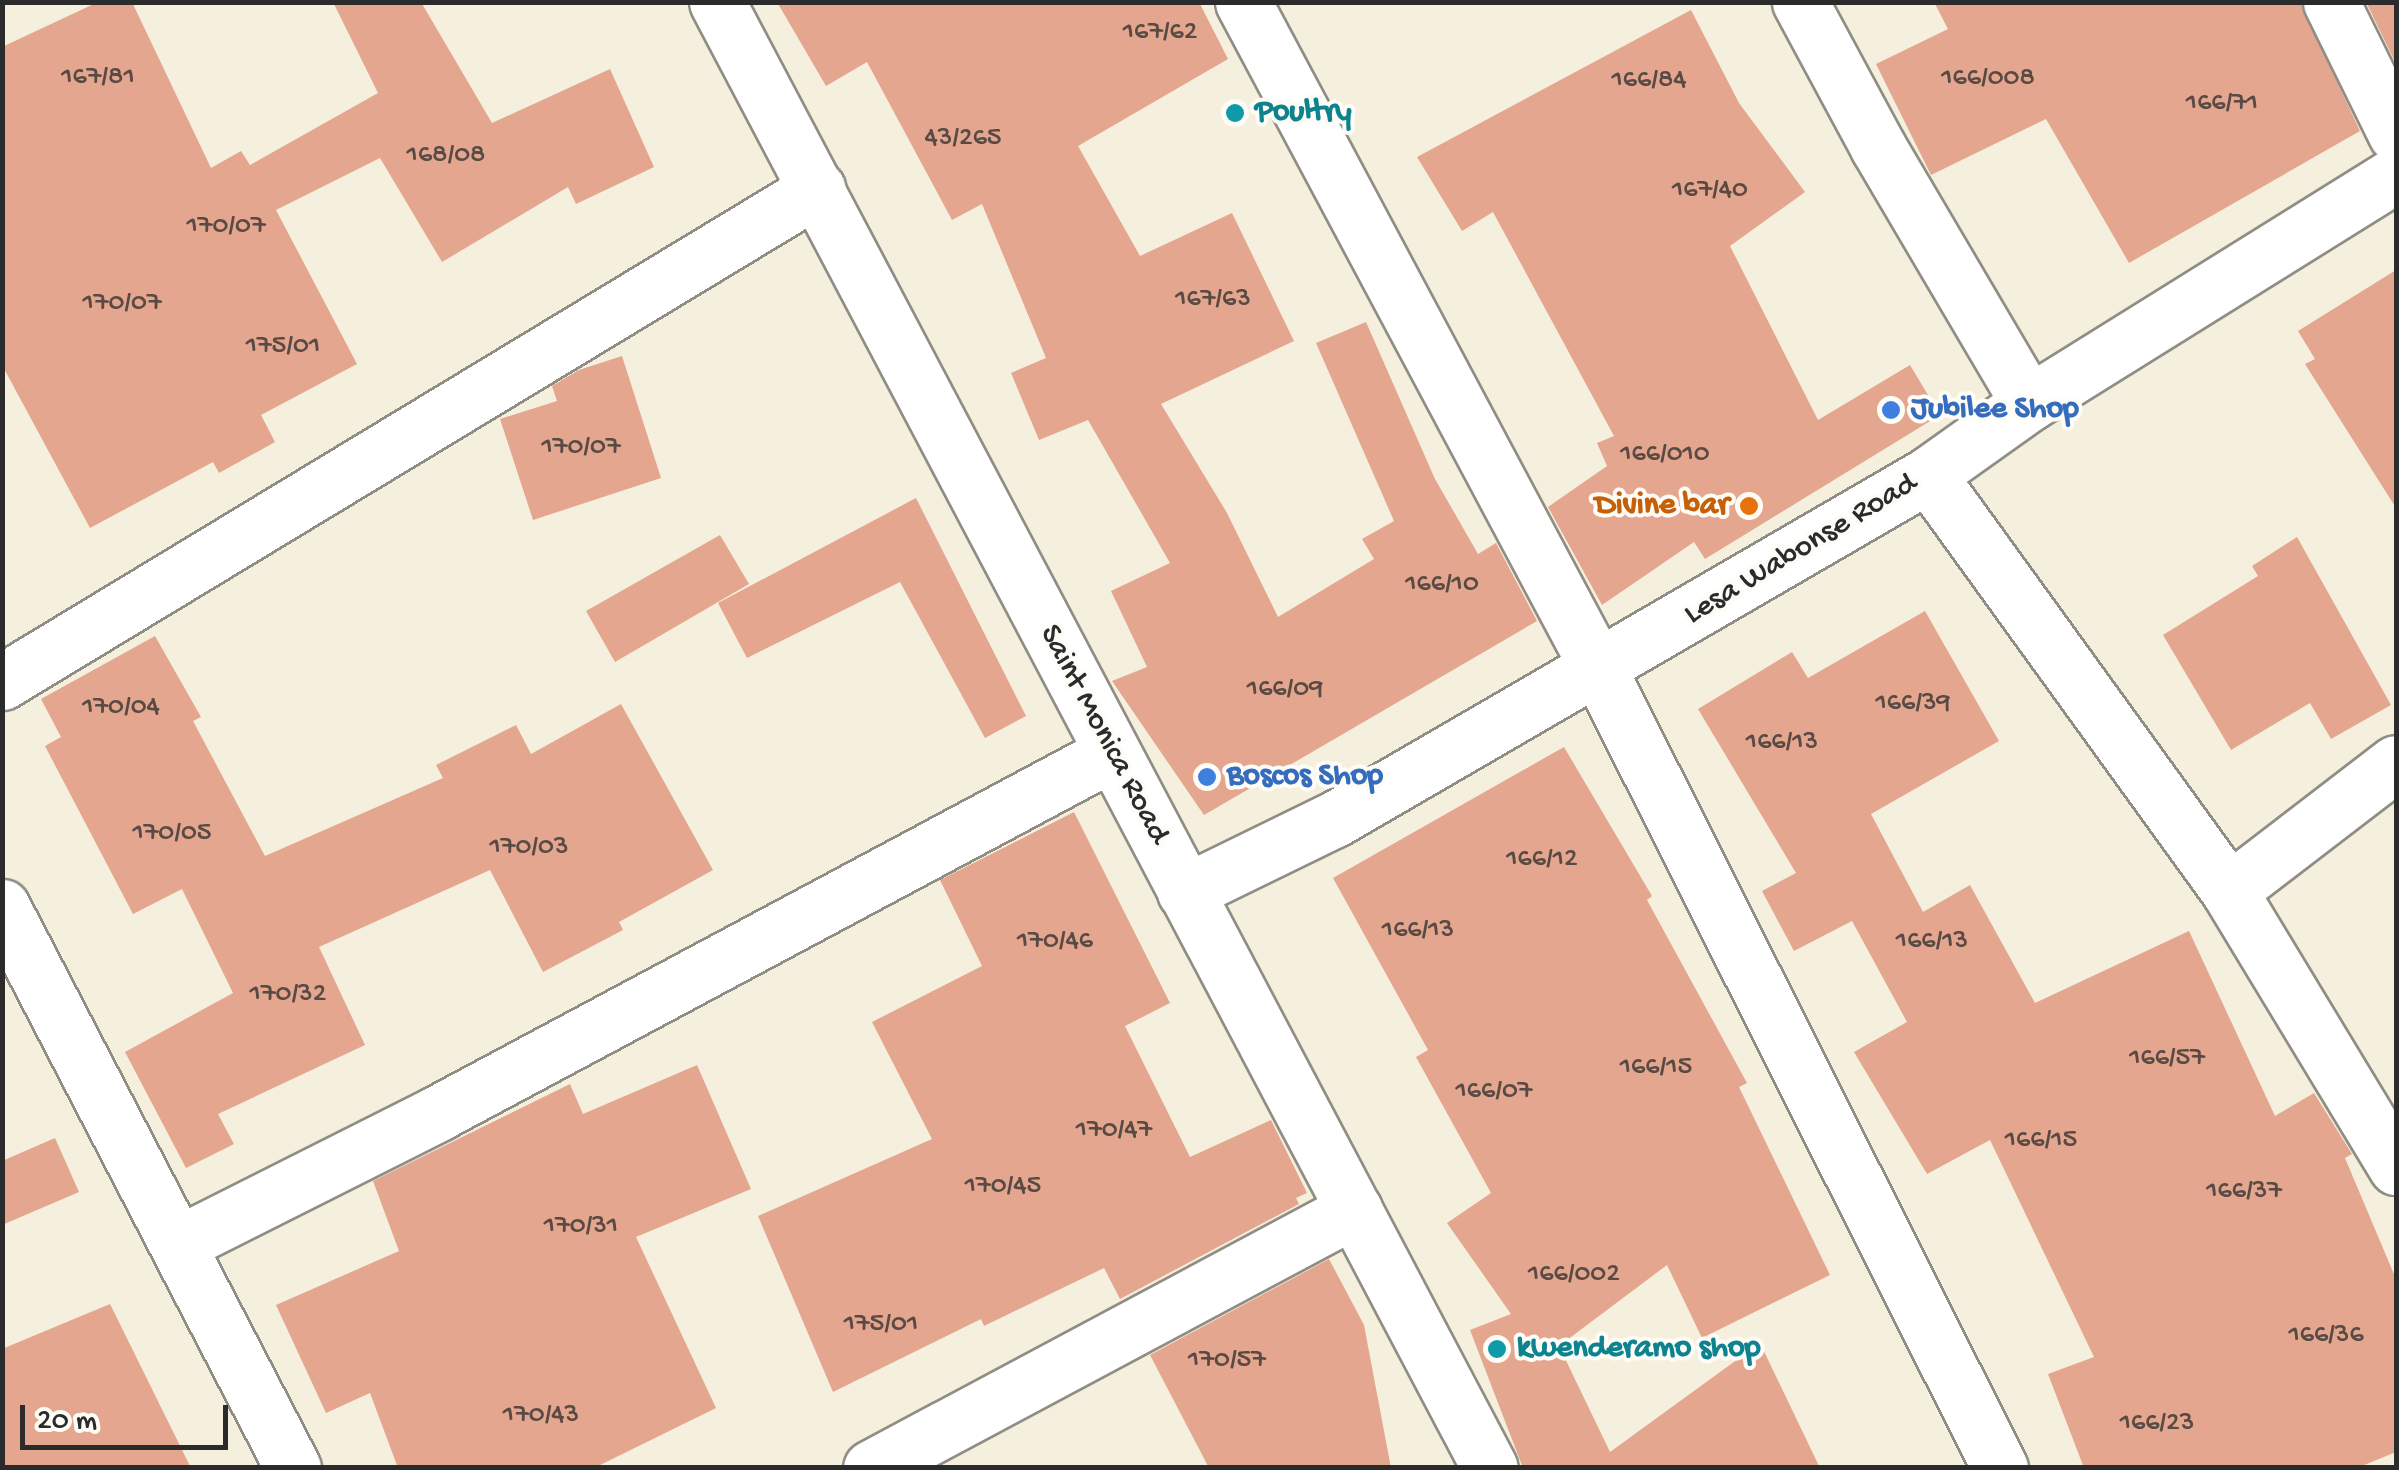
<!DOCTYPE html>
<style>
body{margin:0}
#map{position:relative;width:2399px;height:1470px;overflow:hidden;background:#f5efdd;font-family:"Gochi Hand",sans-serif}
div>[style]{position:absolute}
.building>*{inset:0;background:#e4a68e}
.roads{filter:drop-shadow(2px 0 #908d84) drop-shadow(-2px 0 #908d84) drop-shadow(0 2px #908d84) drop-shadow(0 -2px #908d84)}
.minor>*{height:55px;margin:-27.5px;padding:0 27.5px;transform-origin:27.5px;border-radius:27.5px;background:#fff}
.dots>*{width:28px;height:28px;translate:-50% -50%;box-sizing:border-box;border:5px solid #fdfcf7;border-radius:50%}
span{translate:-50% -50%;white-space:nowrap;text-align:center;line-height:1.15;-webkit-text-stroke:8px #fdfcf7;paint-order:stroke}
.number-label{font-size:28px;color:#594a44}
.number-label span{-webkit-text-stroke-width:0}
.culture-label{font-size:32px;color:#0d838f;font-weight:700}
.left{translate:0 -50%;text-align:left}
.shop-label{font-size:32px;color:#366cbe;font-weight:700}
.food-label{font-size:32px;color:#c56008;font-weight:700}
.right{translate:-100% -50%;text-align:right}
.street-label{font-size:32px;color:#2b2b2b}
.frame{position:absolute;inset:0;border:5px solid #2b2b2b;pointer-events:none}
.scale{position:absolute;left:20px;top:1405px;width:208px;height:45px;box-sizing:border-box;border:5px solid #2b2b2b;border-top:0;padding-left:12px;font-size:30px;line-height:35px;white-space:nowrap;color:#2b2b2b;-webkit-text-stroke:8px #fdfcf7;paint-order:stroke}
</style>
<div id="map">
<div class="building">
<div style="clip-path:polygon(98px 2px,132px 2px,211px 168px,241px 151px,250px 165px,378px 93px,333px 2px,421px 2px,492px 123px,610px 69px,654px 167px,576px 204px,568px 187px,442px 262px,380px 158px,276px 210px,357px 364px,261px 415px,275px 442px,219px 473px,213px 462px,90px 528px,2px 365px,2px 47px)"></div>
<div style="clip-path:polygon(777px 2px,1199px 2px,1228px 59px,1078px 146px,1140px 256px,1232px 213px,1294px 341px,1161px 404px,1227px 513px,1278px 617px,1374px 559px,1362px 539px,1394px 521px,1316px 343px,1366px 322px,1435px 479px,1478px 554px,1496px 543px,1537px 621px,1204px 815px,1112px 681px,1147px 667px,1111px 591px,1170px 563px,1088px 420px,1039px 440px,1011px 373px,1046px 358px,982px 204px,952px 220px,867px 62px,826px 86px)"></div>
<div style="clip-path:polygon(1934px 2px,2300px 2px,2360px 131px,2129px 263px,2046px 119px,1931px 175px,1876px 64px,1948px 29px)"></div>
<div style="clip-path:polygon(2366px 2px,2396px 2px,2396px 64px)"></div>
<div style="clip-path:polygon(1691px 10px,1739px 103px,1805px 192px,1730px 246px,1818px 420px,1910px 365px,1940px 415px,1705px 559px,1694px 542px,1602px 605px,1548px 507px,1607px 466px,1597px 443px,1614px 436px,1493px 212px,1462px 231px,1417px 157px)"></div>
<div style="clip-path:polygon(2396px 270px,2396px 508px,2305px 364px,2315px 359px,2298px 331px)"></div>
<div style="clip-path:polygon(622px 356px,661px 478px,533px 520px,500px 419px,557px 401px,552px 386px,579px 370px)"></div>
<div style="clip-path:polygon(916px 498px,1026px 716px,985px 738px,900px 582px,747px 658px,718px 603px)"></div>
<div style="clip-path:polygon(720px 535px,749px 584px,615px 662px,586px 611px)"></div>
<div style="clip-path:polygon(2297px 537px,2391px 705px,2331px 739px,2310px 703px,2231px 750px,2163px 635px,2258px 576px,2252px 566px)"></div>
<div style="clip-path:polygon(1925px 611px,1999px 741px,1871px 814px,1923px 912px,1970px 885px,2035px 1003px,2189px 931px,2275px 1116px,2314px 1093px,2352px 1154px,2345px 1158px,2396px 1279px,2396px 1452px,2357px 1468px,2084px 1468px,2048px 1374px,2094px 1357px,1990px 1140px,1927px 1174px,1854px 1052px,1907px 1022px,1852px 921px,1794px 951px,1762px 891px,1796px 873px,1698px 709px,1792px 652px,1808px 678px)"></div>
<div style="clip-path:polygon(155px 636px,201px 717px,193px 721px,265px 856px,443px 778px,436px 765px,516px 725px,531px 754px,621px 704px,713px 870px,619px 922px,623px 930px,543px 972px,490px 870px,319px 947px,365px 1045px,218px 1114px,234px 1144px,186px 1168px,125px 1052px,233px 993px,182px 889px,133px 914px,45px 746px,61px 737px,41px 699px)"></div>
<div style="clip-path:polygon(1564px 747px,1652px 896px,1647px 900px,1747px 1083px,1739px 1087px,1830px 1275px,1702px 1338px,1667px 1265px,1559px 1346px,1610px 1452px,1760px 1343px,1820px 1468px,1523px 1468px,1470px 1330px,1511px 1314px,1447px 1223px,1491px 1193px,1416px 1057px,1428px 1050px,1333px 878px)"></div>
<div style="clip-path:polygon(1074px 812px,1170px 1003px,1125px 1026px,1190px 1157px,1271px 1120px,1307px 1193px,1296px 1198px,1299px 1204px,1120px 1299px,1104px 1268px,984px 1326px,981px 1319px,833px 1392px,758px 1216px,932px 1139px,872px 1022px,982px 966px,940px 880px)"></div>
<div style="clip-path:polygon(697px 1065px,751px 1189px,636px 1237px,716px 1408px,594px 1468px,398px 1468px,370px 1393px,326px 1413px,276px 1305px,399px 1251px,373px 1181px,570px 1084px,583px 1114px)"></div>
<div style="clip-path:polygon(55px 1138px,79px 1192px,2px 1225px,2px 1161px)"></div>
<div style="clip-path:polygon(1329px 1259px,1364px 1325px,1391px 1468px,1209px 1468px,1150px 1355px)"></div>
<div style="clip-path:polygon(110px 1304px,191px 1468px,2px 1468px,2px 1349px)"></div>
</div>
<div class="roads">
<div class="minor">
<div style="left:717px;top:2px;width:1657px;rotate:62.2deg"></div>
<div style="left:1243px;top:2px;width:757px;rotate:61.95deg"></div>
<div style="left:1599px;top:670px;width:893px;rotate:63.32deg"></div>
<div style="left:1800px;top:2px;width:165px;rotate:61.7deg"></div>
<div style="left:1878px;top:147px;width:297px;rotate:59.5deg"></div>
<div style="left:2331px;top:2px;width:147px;rotate:63.8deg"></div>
<div style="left:1928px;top:475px;width:513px;rotate:54.11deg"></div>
<div style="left:2229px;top:891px;width:323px;rotate:58.8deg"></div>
<div style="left:2px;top:682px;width:953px;rotate:-31.17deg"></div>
<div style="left:2229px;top:891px;width:210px;rotate:-37.5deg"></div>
<div style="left:1185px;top:892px;width:167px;rotate:-26deg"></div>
<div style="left:1335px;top:819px;width:686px;rotate:-30.12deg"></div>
<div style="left:1928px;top:475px;width:124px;rotate:-35.5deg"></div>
<div style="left:2029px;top:403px;width:432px;rotate:-31.9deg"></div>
<div style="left:2px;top:907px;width:632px;rotate:62.58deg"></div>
<div style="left:178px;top:1244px;width:291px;rotate:-26.7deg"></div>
<div style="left:438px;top:1113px;width:764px;rotate:-28.11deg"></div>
<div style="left:871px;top:1468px;width:548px;rotate:-28.11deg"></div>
</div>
</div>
<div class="dots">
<div style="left:1235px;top:113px;background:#0f9aa8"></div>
<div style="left:1891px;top:410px;background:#3f7fe0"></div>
<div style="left:1749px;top:506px;background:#e8710a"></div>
<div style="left:1207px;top:777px;background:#3f7fe0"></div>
<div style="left:1497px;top:1349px;background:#0f9aa8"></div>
</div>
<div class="number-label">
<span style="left:1160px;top:33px">167/62</span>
<span style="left:98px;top:78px">167/81</span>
<span style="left:1988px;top:79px">166/008</span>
<span style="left:1649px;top:81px">166/84</span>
<span style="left:2222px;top:104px">166/71</span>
<span style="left:963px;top:139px">43/265</span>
<span style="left:446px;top:156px">168/08</span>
<span style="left:1710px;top:191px">167/40</span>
<span style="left:226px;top:227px">170/07</span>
<span style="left:1213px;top:300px">167/63</span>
<span style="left:122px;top:304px">170/07</span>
<span style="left:283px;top:347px">175/01</span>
<span style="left:581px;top:448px">170/07</span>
<span style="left:1665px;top:455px">166/010</span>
<span style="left:1442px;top:585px">166/10</span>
<span style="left:1285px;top:690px">166/09</span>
<span style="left:1913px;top:704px">166/39</span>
<span style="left:121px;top:708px">170/04</span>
<span style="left:1782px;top:743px">166/13</span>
<span style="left:172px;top:834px">170/05</span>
<span style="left:529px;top:848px">170/03</span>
<span style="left:1542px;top:860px">166/12</span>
<span style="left:1418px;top:931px">166/13</span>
<span style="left:1055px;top:942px">170/46</span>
<span style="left:1932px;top:942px">166/13</span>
<span style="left:288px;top:995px">170/32</span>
<span style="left:2167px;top:1059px">166/57</span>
<span style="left:1656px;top:1068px">166/15</span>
<span style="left:1494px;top:1092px">166/07</span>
<span style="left:1114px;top:1131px">170/47</span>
<span style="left:2041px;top:1141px">166/15</span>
<span style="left:1003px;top:1187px">170/45</span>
<span style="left:2244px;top:1192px">166/37</span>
<span style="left:581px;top:1227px">170/31</span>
<span style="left:1574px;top:1275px">166/002</span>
<span style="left:881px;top:1325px">175/01</span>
<span style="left:2326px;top:1336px">166/36</span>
<span style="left:1227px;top:1361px">170/57</span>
<span style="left:541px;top:1416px">170/43</span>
<span style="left:2157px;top:1424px">166/23</span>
</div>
<div class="culture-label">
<span class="left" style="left:1255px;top:113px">Poultry</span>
<span class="left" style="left:1517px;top:1349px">kwenderamo shop</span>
</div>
<div class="shop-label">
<span class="left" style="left:1911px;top:410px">Jubilee Shop</span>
<span class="left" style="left:1227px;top:777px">Boscos Shop</span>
</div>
<div class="food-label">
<span class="right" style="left:1729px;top:506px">Divine bar</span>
</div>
<div class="street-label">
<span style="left:1801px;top:550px;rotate:-31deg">Lesa Wabonse Road</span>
<span style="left:1103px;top:735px;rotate:62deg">Saint Monica Road</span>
</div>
<div class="frame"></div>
<div class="scale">20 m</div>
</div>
